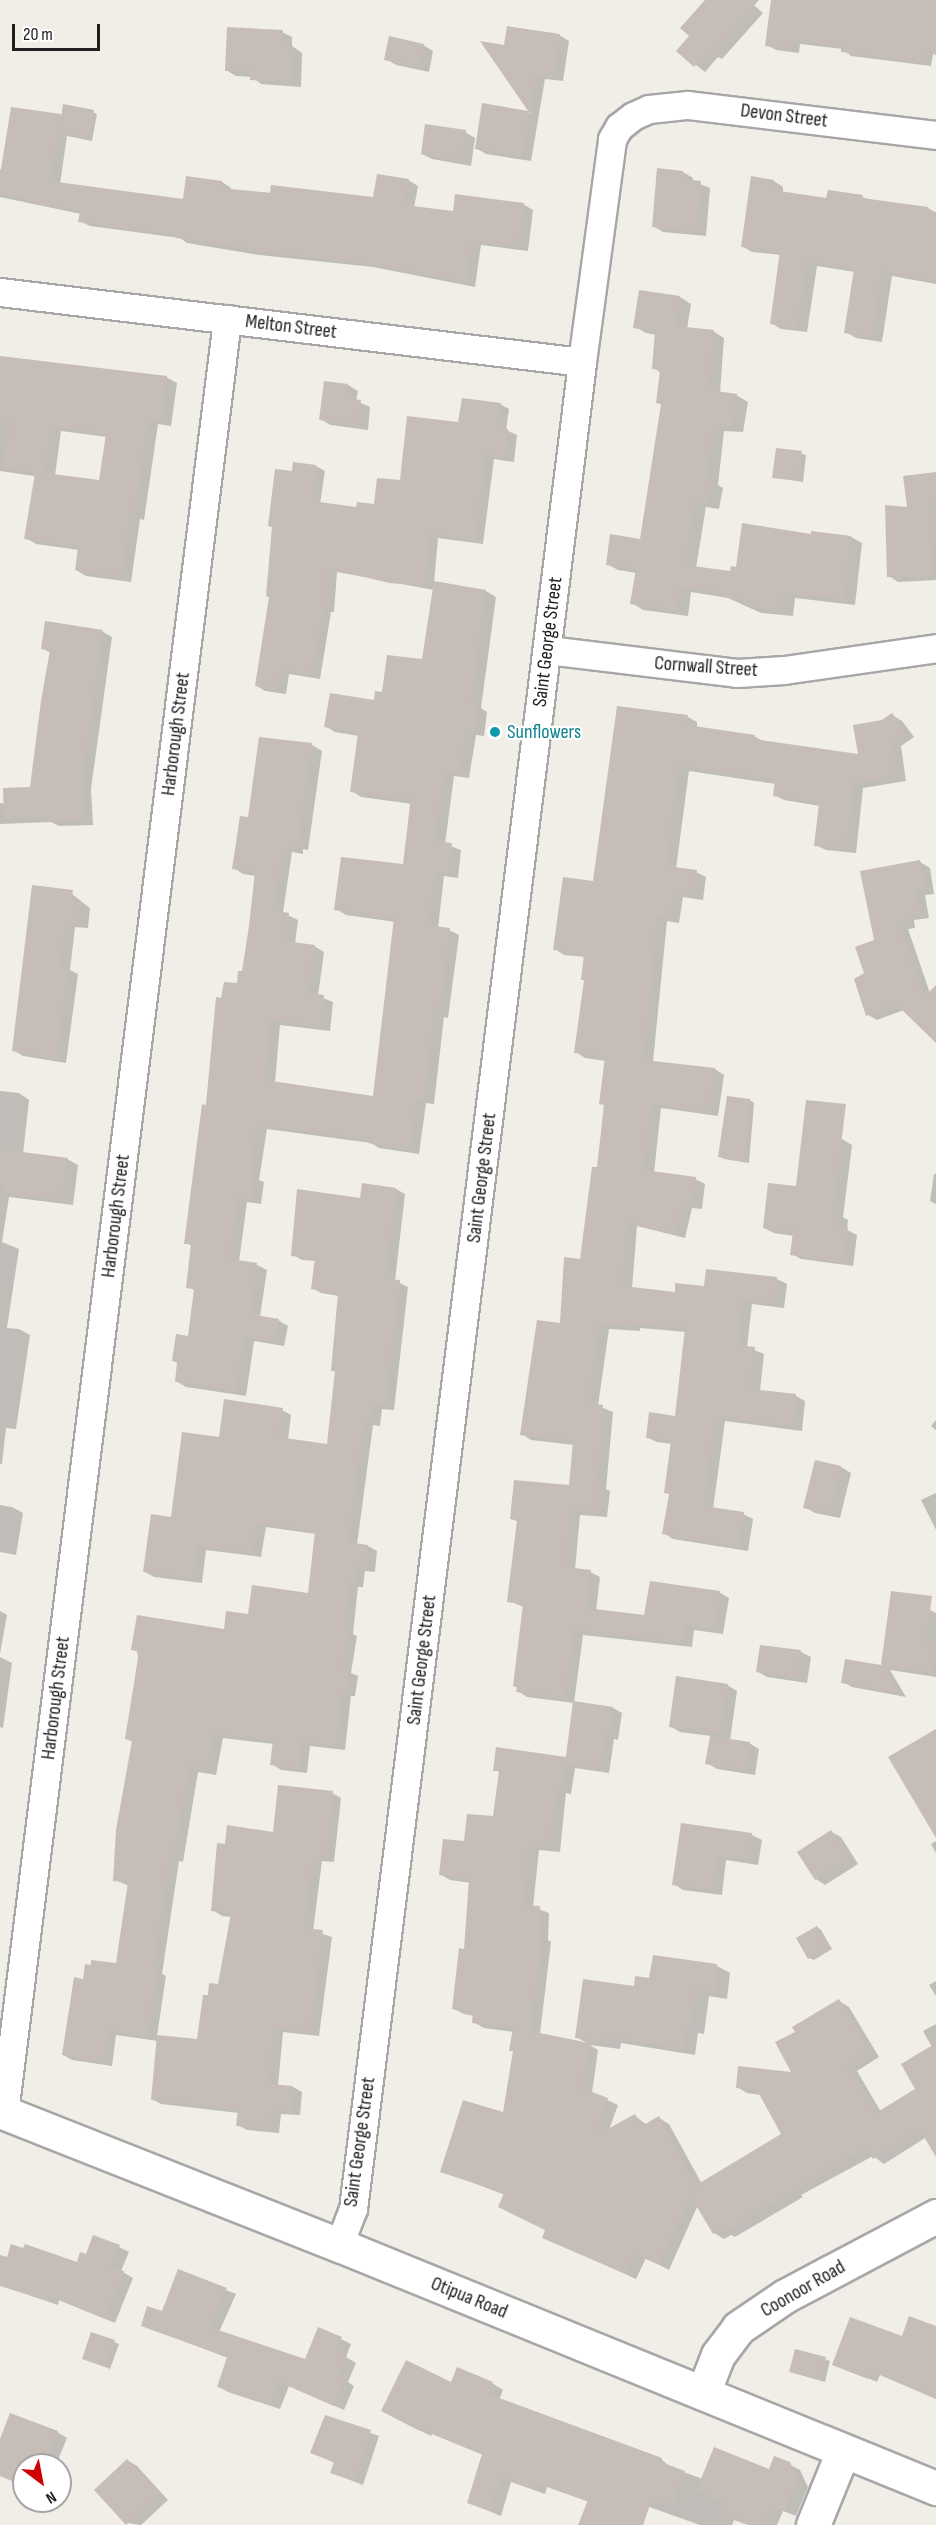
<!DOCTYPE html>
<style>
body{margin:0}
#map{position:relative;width:936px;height:2525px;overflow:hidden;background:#f1ede7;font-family:"Sofia Sans Condensed",sans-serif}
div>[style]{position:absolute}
.shadow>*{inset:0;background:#0003}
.building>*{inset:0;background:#c6bdb6}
.roads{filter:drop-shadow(2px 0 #a7a7a7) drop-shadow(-2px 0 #a7a7a7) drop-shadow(0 2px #a7a7a7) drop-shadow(0 -2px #a7a7a7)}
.minor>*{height:27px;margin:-13.5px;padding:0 13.5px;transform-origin:13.5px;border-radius:13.5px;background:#fff}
.tertiary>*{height:33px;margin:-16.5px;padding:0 16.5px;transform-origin:16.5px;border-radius:16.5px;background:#fff}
.dots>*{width:16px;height:16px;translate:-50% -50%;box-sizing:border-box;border:3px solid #fff;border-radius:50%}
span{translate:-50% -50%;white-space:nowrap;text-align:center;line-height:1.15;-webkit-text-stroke:4.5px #fff;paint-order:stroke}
.street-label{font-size:20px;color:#202020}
.culture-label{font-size:20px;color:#0d838f}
.left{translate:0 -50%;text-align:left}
.north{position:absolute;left:12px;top:2453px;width:60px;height:60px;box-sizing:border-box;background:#fff;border:2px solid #a6a6a6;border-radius:50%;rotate:148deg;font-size:16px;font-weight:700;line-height:24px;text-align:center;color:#202020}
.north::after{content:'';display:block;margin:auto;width:21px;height:27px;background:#d00002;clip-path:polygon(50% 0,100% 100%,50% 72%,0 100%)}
.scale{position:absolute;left:12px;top:24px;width:88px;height:27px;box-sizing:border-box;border:3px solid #202020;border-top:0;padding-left:8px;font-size:18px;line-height:21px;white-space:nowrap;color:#202020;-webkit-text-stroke:4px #fff;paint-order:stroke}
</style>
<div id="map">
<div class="shadow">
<div style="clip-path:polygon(707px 0,748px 0,763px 13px,722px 59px,718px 57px,705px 72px,678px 51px,691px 36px)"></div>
<div style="clip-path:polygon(773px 0,936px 0,936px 55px,933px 54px,931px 66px,851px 56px,843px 49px,800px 44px,799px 53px,776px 50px,767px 45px)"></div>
<div style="clip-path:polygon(282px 32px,292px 37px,292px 46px,302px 53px,301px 87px,261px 84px,252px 77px,236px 76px,226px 70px)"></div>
<div style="clip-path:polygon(559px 35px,569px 41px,563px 81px,545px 79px,531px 161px,486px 154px,476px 148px,484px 105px,531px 113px,483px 43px,505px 46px)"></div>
<div style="clip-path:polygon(423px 45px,433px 51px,429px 72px,396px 65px,386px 59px)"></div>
<div style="clip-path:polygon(93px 112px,97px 114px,92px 141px,67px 136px,60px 184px,184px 201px,222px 182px,231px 188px,231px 191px,375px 198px,408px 180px,418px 186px,414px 208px,454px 213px,523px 204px,533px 210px,528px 251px,481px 245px,475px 287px,373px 267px,259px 255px,187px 243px,180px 238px,90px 226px,80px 221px,81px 214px,0 197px,0 170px,60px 116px)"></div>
<div style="clip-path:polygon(465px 132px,475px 138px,471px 166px,432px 159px,422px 154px)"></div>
<div style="clip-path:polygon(683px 172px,693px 178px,692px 181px,710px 188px,706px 236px,663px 232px,653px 226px)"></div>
<div style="clip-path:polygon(774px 181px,783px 187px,783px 193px,828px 199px,862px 197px,869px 200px,928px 208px,936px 213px,936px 284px,892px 276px,882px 342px,856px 338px,846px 332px,855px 272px,817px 266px,807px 332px,781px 329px,771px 323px,781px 255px,752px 252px,742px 246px)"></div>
<div style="clip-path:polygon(680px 297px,691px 304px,687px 329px,713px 331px,724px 338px,720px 393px,736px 395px,748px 402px,743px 432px,724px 431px,718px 485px,723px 488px,719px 509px,706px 507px,696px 568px,731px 573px,812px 535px,812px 533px,851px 537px,862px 543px,855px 605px,795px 598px,793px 616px,761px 613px,728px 598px,691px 592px,688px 616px,643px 610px,632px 603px,637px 573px,618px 570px,607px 564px,641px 540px,662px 405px,657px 402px,661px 373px,654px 368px,657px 335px,646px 333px,635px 327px)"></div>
<div style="clip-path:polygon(evenodd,0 357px,166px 377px,177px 383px,171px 426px,158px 424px,144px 520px,140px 519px,131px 582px,86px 576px,76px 570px,79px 550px,36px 544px,26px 538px,47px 478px,0 471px,0 357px,61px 431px,107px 437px,100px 482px,55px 476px,61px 431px)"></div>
<div style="clip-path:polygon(325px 382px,348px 385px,358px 391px,356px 401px,370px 407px,368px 430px,330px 425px,321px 419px)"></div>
<div style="clip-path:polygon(500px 404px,509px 409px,506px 430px,517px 435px,514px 462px,494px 459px,483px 544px,438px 538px,434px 583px,486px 591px,496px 597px,481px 708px,487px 712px,484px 736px,476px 735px,469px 778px,454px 776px,445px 844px,461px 850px,458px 878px,444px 876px,438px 928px,449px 930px,459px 935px,448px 1018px,444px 1017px,434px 1104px,426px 1103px,419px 1154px,379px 1148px,371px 1143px,267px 1129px,259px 1180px,264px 1182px,261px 1204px,247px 1202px,239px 1262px,257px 1265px,267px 1270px,260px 1317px,278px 1320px,288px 1326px,284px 1346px,254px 1341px,246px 1396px,186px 1387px,176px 1381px,179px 1364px,173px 1360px,189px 1338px,196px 1291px,188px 1287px,192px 1246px,186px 1243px,223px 1000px,238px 985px,243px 973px,256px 876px,243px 874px,234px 868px,249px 819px,312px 745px,322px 751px,308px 850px,303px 849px,303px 854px,292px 852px,283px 913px,298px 920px,295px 944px,314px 946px,324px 952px,318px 996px,333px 1002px,330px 1031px,280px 1025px,275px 1083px,374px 1097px,396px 922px,346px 915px,336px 909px,404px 865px,412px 804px,361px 797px,352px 791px,359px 736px,335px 732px,325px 726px,375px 702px,423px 660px,434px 590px,337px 572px,334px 612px,331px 612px,320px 679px,289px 674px,286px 694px,265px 691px,257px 686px,294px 463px,316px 466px,325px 471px,320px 504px,358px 509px,375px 506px,460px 424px)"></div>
<div style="clip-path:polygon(777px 449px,806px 455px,803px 482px,774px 477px)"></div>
<div style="clip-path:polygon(936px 473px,936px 580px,898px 582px,889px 576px,909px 509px)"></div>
<div style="clip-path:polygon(46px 622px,103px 632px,112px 637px,91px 789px,93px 825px,59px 826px,51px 822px,0 824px,0 803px,5px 804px,31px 789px,51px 653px,42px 648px)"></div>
<div style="clip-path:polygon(892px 715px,902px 721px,914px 737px,901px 746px,906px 781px,863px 788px,856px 853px,826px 850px,816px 845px,820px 806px,784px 800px,774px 795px,776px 784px,689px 771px,676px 869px,696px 872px,706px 877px,703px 900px,683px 897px,679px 923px,667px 921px,653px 1062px,715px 1069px,724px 1075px,718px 1116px,661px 1108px,654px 1173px,695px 1179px,705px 1184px,702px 1209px,692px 1208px,685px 1238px,637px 1226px,632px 1289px,676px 1294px,705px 1287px,707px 1271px,777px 1279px,787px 1284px,784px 1308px,752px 1304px,747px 1347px,764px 1354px,760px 1391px,796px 1396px,805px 1401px,802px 1431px,725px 1421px,713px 1509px,743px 1514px,753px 1519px,748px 1551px,673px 1539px,664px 1533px,670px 1495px,672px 1444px,657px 1442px,647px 1437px,676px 1417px,686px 1332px,640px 1328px,640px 1331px,609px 1329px,598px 1406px,613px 1412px,606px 1489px,610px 1491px,607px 1517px,580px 1515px,575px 1570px,590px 1572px,600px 1577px,596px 1611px,646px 1617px,719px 1592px,729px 1598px,723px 1634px,694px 1630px,692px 1647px,583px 1635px,574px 1703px,613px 1708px,622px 1713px,618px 1740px,614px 1739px,609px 1773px,575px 1768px,571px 1794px,566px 1793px,560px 1852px,539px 1850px,533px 1907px,549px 1913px,548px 1940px,551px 1942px,540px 2034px,587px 2043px,576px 2037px,635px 1988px,650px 1980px,717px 1966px,730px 1973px,727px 1999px,709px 1996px,704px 2034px,698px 2033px,695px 2055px,621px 2043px,620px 2049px,590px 2045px,598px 2050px,592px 2093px,618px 2105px,609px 2130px,635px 2116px,647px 2125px,659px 2118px,669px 2124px,702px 2184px,783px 2134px,761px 2095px,747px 2093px,737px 2087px,793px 2074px,797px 2033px,839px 2001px,849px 2007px,879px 2057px,857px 2071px,881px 2112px,917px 2089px,932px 2047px,923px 2031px,936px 2024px,936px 2131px,884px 2164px,873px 2156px,801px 2195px,803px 2197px,735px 2237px,731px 2235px,724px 2239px,714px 2233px,698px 2205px,669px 2270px,646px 2258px,636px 2279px,543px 2237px,547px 2230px,505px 2195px,442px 2171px,504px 2114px,515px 2052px,511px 2050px,514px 2032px,484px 2028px,473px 2022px,474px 2016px,464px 2014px,454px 2009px,466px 1950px,471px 1883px,450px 1880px,440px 1874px,465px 1843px,495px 1818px,501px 1773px,495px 1770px,567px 1760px,574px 1703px,527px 1697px,518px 1691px,518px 1688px,514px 1686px,524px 1607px,509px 1601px,518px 1522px,512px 1519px,570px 1487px,574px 1445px,531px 1440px,522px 1434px,581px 1260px,598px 1169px,606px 1106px,606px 1061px,585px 1058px,576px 1052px,585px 980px,585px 957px,564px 955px,555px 949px,688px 717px,697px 722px,697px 728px,754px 736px,764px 742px,859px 756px,883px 722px)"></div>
<div style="clip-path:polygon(920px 862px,930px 868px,934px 894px,925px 895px,929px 918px,914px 920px,915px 928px,908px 929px,930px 993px,936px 989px,936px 1041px,904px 1010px,877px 1020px,868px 1015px,866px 974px,875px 941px)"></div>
<div style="clip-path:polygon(72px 894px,90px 908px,88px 928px,75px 927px,70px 970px,78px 974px,66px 1063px,23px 1056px,13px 1050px)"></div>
<div style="clip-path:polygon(0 1091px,19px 1093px,29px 1100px,23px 1154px,67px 1159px,78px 1165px,73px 1205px,9px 1197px,2px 1242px,19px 1249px,7px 1328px,19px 1329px,30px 1335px,16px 1429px,6px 1428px,2px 1464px,0 1464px)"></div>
<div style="clip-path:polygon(750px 1100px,754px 1103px,749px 1163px,724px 1159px,720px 1156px)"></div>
<div style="clip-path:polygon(804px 1132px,842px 1139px,852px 1145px,843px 1217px,848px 1220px,847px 1230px,857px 1235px,853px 1266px,801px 1259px,792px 1254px,794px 1236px,774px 1233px,764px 1228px,797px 1187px)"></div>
<div style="clip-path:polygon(934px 1174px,936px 1174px,936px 1204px,930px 1201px)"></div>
<div style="clip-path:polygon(396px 1189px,405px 1194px,395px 1281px,408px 1287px,394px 1410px,382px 1409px,380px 1426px,373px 1425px,357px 1545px,368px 1546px,377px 1551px,375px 1572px,365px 1571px,363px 1587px,358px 1587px,353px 1634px,357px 1636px,351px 1673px,358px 1676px,355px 1696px,351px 1696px,345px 1750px,310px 1746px,307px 1773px,281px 1770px,272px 1764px,274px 1744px,223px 1738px,216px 1775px,198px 1772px,183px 1862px,179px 1861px,162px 1974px,166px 1976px,157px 2036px,198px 2041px,209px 1996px,220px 1986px,232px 1917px,222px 1916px,213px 1910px,226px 1846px,274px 1834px,332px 1793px,341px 1798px,334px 1862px,322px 1861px,313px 1931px,332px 1937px,319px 2036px,283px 2032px,278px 2086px,293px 2087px,302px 2092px,300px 2115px,281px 2114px,279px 2133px,247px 2130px,238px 2125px,239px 2113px,161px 2104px,152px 2099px,158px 2041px,116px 2035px,112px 2066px,72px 2060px,63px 2055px,84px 1980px,117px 1965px,129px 1886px,115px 1880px,133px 1742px,127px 1739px,139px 1653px,133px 1649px,225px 1631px,249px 1615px,309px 1595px,316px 1534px,266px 1527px,261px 1557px,206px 1550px,202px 1583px,154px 1577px,145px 1572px,220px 1439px,282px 1410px,291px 1415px,288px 1440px,328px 1446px,336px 1372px,332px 1370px,339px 1296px,321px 1293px,312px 1288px,316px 1261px,302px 1260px,293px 1255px,361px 1200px)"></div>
<div style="clip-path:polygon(936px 1420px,936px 1430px,931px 1426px)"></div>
<div style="clip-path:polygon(816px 1461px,841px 1467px,851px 1473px,840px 1518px,815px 1513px,805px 1507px)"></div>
<div style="clip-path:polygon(936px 1493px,936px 1530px,921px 1500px)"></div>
<div style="clip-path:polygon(0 1505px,12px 1507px,23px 1513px,16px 1555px,0 1552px)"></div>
<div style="clip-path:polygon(930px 1610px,936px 1613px,936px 1677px,890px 1670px,906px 1697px,852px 1687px,843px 1682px,882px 1667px)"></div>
<div style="clip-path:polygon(0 1611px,7px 1615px,0 1654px)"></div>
<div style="clip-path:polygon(761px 1646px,801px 1652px,811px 1657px,807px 1683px,767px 1677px,757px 1671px)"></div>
<div style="clip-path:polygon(0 1657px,12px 1663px,3px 1728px,0 1727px)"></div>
<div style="clip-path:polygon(727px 1685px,737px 1691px,730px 1740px,749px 1743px,759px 1749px,755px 1775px,717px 1769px,707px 1763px,711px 1736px,680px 1732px,670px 1726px)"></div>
<div style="clip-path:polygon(682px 1825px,752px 1835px,762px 1840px,758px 1865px,726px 1860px,722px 1895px,683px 1890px,674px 1884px)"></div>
<div style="clip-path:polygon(831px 1832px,841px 1837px,858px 1864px,825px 1885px,816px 1879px)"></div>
<div style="clip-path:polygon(936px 1841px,936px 1853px,931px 1844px)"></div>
<div style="clip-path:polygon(817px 1927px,821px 1930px,832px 1949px,814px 1960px,809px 1958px)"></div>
<div style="clip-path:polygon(936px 1981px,936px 1996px,929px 1985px)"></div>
<div style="clip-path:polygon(119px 2247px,129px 2252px,121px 2271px,133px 2278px,115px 2323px,59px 2300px,58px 2305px,0 2285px,0 2266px,77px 2264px,87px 2256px)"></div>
<div style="clip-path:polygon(178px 2271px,236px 2294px,219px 2332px,305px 2361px,341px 2339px,351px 2344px,346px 2357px,356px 2363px,348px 2382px,354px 2386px,344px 2410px,289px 2386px,280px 2409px,228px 2392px,218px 2386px,228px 2358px,142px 2325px,163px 2313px)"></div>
<div style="clip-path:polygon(936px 2327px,936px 2399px,880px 2375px,877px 2382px,834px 2364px)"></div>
<div style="clip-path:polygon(114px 2342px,119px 2344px,110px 2369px,88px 2360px)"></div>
<div style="clip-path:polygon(796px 2351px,830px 2361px,825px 2382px,791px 2372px)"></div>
<div style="clip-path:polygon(492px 2383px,503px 2390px,499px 2400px,662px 2460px,672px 2468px,703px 2479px,770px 2471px,789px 2464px,800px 2470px,808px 2487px,796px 2516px,783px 2511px,777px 2525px,748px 2525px,734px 2520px,732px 2525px,700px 2525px,627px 2499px,617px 2525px,580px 2525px,589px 2502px,547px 2487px,545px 2494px,511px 2482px,501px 2516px,469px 2503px,483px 2455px,432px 2434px,431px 2436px,393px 2417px,452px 2384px)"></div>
<div style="clip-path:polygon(326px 2417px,379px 2436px,363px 2485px,332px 2473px,335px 2463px,312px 2453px)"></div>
<div style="clip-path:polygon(57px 2432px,67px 2438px,56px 2465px,24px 2465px,24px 2470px,0 2459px,0 2456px)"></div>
<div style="clip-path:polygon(127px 2460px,137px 2466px,168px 2500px,141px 2525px,127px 2523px)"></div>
</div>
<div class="building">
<div style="clip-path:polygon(705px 0,759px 0,711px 55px,708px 52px,694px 67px,676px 51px,689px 36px,680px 28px)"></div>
<div style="clip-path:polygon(771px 0,936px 0,936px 51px,924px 50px,922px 62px,841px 52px,841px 46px,791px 40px,790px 49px,765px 46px)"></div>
<div style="clip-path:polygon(507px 26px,560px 34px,553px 77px,536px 74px,522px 157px,475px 149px,482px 103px,528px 111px,480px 41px,504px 45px)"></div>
<div style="clip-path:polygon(227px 27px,283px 30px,282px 45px,293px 46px,291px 82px,250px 80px,250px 72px,225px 71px)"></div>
<div style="clip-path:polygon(389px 36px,424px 44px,419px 67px,384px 60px)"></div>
<div style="clip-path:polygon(63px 104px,94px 110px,88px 139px,59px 133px)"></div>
<div style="clip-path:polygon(11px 107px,61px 114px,50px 181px,183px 199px,186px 176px,222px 181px,221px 188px,270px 193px,271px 185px,373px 197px,377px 174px,409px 179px,404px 205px,453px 211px,455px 194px,524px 203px,518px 246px,472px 241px,466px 282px,362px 263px,248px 250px,248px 248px,176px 238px,177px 235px,78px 222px,80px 211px,23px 201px,23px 197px,0 194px,0 175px)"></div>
<div style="clip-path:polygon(425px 124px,466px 130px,461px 161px,421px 154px)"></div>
<div style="clip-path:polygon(657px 168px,683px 171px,683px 179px,701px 181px,696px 231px,652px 227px)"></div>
<div style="clip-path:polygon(751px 176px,774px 180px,773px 190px,826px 198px,828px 190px,863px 195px,862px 198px,928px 207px,928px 211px,936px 212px,936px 282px,882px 271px,872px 338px,844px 333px,854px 269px,807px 262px,797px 328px,770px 324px,780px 251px,741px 247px)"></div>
<div style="clip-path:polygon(639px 290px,680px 296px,676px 326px,714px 330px,709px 390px,737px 394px,732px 427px,713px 425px,707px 479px,712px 480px,708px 503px,695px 502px,685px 565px,730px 571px,731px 566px,736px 567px,742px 523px,811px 534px,811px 531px,851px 536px,844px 599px,784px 593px,782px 610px,749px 607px,749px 602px,725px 597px,725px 593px,680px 587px,677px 610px,630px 604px,636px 569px,606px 565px,610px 534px,640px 539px,661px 404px,656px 403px,660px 370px,652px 369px,655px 331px,633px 328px)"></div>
<div style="clip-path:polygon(evenodd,0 356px,167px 376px,161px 421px,148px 420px,134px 515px,130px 514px,121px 577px,75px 570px,78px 547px,24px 539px,35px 473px,3px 468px,10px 419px,0 418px,0 356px,51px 426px,106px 434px,99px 480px,45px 473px,51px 426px)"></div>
<div style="clip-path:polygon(324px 381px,348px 384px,346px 398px,361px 400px,358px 425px,319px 420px)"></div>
<div style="clip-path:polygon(462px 398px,501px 403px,497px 427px,508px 429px,505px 458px,486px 455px,475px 540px,430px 534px,424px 586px,389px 583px,328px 568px,326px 608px,323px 608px,311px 675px,281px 670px,277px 690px,255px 686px,269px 597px,266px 596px,272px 527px,268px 526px,275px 469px,292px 471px,293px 462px,316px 465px,312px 501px,356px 507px,357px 502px,374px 504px,377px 478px,400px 480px,407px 416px,458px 422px)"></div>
<div style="clip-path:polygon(776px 448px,802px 451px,799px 481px,772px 478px)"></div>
<div style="clip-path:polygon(936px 472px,936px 503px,929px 504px,931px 576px,887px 577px,885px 505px,907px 507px,903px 476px)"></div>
<div style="clip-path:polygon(434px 581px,486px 590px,471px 704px,478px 705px,474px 732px,466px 731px,460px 774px,444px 771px,435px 841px,452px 843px,448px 874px,435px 872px,428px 925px,450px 928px,439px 1013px,434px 1012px,424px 1099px,417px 1098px,409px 1150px,368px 1143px,368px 1139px,257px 1125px,250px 1174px,254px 1175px,251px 1199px,237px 1198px,230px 1259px,257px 1263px,250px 1314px,279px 1319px,274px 1342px,244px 1336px,236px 1391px,175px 1382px,177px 1362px,172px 1361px,176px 1334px,188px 1336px,194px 1289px,186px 1288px,191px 1244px,184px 1244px,202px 1104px,206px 1105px,216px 997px,221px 998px,224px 982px,237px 983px,238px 971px,242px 971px,249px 926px,255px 872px,232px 869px,240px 816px,248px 817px,259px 737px,312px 743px,298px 846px,293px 845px,293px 850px,283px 848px,273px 910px,289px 913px,285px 941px,315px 945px,308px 993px,324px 995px,320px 1026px,270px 1020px,265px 1080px,373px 1096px,394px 918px,334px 910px,341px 857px,403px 864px,410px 805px,409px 800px,350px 792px,358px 733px,324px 727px,330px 693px,374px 700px,375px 691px,382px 692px,387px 655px,422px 659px)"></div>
<div style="clip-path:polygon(45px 621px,103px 630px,82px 783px,84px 820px,48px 822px,48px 817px,4px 819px,3px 788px,30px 787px,41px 701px,50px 650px,41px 649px)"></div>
<div style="clip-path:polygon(617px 706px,688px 715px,687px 725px,755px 735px,754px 739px,858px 754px,853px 725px,882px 720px,892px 713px,905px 731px,892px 741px,897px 776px,854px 783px,846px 849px,814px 846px,819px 803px,773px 796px,775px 780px,679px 766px,666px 866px,697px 870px,693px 896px,674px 892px,670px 918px,657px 916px,644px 1060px,715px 1068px,709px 1112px,651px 1104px,644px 1170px,696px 1177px,692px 1204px,682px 1203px,675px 1234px,627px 1222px,623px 1286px,675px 1292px,675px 1283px,704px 1286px,706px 1269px,777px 1277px,774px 1304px,743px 1300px,738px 1345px,755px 1347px,750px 1389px,796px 1394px,793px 1426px,715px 1417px,704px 1506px,744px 1512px,738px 1547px,662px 1534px,669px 1494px,664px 1493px,671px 1441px,646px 1438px,649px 1412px,675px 1416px,685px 1328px,631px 1323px,631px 1326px,599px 1324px,589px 1403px,603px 1405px,597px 1484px,601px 1484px,598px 1513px,570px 1510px,566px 1567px,591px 1570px,586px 1608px,644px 1615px,650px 1581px,720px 1591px,714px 1629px,685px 1625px,682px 1643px,574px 1630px,565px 1698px,516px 1692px,517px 1687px,513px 1686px,523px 1604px,507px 1602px,517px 1520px,510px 1519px,514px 1480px,569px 1485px,573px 1441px,520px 1435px,537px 1320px,560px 1323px,564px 1257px,580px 1259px,592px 1167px,597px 1167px,604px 1105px,599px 1104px,605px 1057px,574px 1053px,584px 980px,581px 980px,584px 954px,553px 950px,563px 877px,593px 881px)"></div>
<div style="clip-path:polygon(920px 860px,925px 888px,916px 890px,920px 913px,905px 915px,906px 923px,899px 924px,924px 997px,936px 985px,936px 1043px,896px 1004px,866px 1016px,854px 979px,864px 973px,855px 947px,874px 940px,860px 871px)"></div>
<div style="clip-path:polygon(32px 885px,73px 890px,72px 900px,81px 901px,78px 924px,66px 922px,60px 966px,69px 967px,56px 1059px,12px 1051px)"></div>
<div style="clip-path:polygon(727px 1096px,750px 1099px,745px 1162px,718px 1157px)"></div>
<div style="clip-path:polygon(806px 1100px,846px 1104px,833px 1212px,839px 1213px,837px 1227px,848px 1228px,843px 1262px,790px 1255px,793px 1232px,763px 1228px,768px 1183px,796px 1186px)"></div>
<div style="clip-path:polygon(0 1149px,68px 1158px,62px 1200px,4px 1193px,5px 1186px,0 1185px)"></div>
<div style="clip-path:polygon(362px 1183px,396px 1188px,386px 1279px,400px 1280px,385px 1406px,373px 1404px,371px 1422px,364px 1421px,348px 1542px,368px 1545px,366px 1568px,356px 1566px,355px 1583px,349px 1583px,344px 1629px,348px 1629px,342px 1669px,349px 1670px,346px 1692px,342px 1692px,336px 1746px,301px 1742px,298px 1769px,270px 1765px,273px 1740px,214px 1734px,207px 1771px,189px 1767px,174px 1858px,170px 1857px,153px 1969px,157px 1969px,148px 2036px,108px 2031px,103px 2062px,62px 2055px,74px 1977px,83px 1979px,85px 1964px,91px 1965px,91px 1960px,116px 1963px,128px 1882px,113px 1881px,116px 1830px,132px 1741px,125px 1739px,138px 1658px,137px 1651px,131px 1650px,137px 1615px,224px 1629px,226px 1611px,248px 1614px,252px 1585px,308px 1593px,315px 1531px,257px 1523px,253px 1553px,197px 1545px,193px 1579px,143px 1572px,151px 1514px,171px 1517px,182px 1432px,219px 1437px,224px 1399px,283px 1408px,278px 1437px,327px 1444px,335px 1371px,331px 1371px,338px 1293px,311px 1289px,315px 1258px,291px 1256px,297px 1189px,360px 1198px)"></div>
<div style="clip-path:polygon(815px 1460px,841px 1466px,830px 1514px,803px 1508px)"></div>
<div style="clip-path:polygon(891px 1591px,932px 1596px,925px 1645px,936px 1647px,933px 1673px,883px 1666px,898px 1693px,841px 1683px,845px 1659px,881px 1665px)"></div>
<div style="clip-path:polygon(760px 1645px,801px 1650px,798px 1678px,756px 1672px)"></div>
<div style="clip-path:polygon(676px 1676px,728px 1684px,720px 1734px,669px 1727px)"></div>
<div style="clip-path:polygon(573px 1701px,613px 1707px,609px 1736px,605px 1735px,600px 1768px,565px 1764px)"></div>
<div style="clip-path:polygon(936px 1729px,936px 1838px,888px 1757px)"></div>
<div style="clip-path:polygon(710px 1736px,750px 1742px,745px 1770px,705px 1764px)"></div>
<div style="clip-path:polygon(496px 1747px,566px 1757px,561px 1789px,556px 1788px,550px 1847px,529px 1845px,523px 1905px,540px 1906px,538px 1935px,542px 1935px,530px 2031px,525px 2030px,589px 2043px,582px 2088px,608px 2098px,595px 2136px,635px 2114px,642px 2126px,659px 2116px,695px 2182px,693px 2187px,781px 2134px,757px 2090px,736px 2088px,738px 2066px,791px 2072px,775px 2042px,795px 2032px,792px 2027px,839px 1999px,870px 2051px,847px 2065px,876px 2113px,915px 2089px,901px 2064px,936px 2043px,936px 2157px,920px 2130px,873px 2159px,867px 2149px,792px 2189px,793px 2191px,724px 2232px,722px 2229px,713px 2234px,690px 2195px,659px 2265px,635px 2254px,626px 2274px,542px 2238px,545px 2230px,498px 2207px,504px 2193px,440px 2172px,463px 2100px,503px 2112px,513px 2051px,509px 2051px,513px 2028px,472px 2023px,473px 2012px,452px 2009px,459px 1948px,464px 1949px,469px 1879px,439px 1875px,443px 1839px,464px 1841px,467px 1814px,493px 1816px,499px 1771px,493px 1771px)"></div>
<div style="clip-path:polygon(278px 1785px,333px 1791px,326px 1858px,313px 1857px,304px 1928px,323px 1930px,310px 2032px,274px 2028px,269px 2084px,293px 2086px,291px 2111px,272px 2110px,270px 2129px,236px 2126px,238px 2109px,151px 2100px,157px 2035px,197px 2039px,203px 1995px,208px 1995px,209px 1983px,218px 1984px,231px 1913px,211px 1911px,217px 1843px,225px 1844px,227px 1825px,273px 1832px)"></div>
<div style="clip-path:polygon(681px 1823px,752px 1833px,749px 1860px,717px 1856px,712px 1890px,672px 1885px)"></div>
<div style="clip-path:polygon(831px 1830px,849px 1858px,815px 1880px,797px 1852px)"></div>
<div style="clip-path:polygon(817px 1926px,829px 1946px,808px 1959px,796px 1938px)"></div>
<div style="clip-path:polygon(653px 1955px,717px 1964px,714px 1992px,696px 1990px,691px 2028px,685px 2027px,682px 2048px,608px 2037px,607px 2043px,575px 2038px,583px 1979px,634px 1986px,635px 1976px,649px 1978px)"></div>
<div style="clip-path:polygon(93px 2235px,120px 2245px,111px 2266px,124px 2271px,105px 2319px,49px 2296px,48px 2301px,0 2286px,0 2255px,7px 2257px,11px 2244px,23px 2248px,25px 2244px,77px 2262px,80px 2252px,86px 2254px)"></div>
<div style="clip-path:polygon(178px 2269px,227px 2288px,209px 2327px,305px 2359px,318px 2327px,342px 2337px,336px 2351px,347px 2356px,339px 2376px,345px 2379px,334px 2406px,279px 2382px,270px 2405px,217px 2387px,227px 2357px,141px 2326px,147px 2306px,162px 2311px)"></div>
<div style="clip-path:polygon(909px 2316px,936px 2326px,936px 2398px,871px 2371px,868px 2379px,832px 2365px,850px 2317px,902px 2336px)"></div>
<div style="clip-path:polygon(91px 2332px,115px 2340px,105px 2367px,82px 2359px)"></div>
<div style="clip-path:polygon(795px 2349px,826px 2357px,820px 2380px,789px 2372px)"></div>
<div style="clip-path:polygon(406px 2360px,451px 2382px,457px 2367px,493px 2382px,488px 2394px,662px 2458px,661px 2462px,685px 2471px,672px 2506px,652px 2499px,643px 2525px,578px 2525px,588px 2500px,536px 2482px,534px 2489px,501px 2477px,490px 2511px,467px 2503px,482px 2454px,421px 2429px,420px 2431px,381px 2411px)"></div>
<div style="clip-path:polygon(10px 2413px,58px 2431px,45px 2465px,24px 2465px,24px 2486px,0 2476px,0 2439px)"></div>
<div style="clip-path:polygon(325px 2415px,371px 2430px,354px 2481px,330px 2473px,334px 2462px,310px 2453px)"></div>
<div style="clip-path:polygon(714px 2447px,769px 2469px,774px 2456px,790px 2462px,797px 2480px,785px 2511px,772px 2506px,764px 2525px,750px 2525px,720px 2513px,724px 2502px,696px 2491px)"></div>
<div style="clip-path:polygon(127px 2459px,160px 2493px,126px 2525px,94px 2490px)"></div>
</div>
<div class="roads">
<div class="minor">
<div style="left:0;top:292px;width:586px;rotate:6.86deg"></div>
<div style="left:548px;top:650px;width:190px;rotate:6.9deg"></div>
<div style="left:737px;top:673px;width:47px;rotate:-3.7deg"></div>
<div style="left:784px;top:670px;width:154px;rotate:-8.2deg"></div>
<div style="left:4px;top:2113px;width:1808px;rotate:-82.91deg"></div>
<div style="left:339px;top:2245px;width:39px;rotate:-69deg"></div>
<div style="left:353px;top:2209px;width:1861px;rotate:-82.93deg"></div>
<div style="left:582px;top:362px;width:225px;rotate:-82.3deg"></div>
<div style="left:612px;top:139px;width:14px;rotate:-60deg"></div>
<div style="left:619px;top:127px;width:18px;rotate:-38deg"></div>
<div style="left:633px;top:116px;width:17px;rotate:-24deg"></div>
<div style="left:649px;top:109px;width:39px;rotate:-6deg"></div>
<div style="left:688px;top:105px;width:250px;rotate:6.9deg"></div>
</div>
<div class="tertiary">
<div style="left:0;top:2111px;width:365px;rotate:21.6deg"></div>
<div style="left:339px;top:2245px;width:645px;rotate:22.15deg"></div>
<div style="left:703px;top:2393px;width:41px;rotate:-68.5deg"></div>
<div style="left:718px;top:2355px;width:34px;rotate:-53deg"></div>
<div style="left:738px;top:2328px;width:57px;rotate:-34.2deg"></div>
<div style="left:785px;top:2296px;width:171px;rotate:-27.9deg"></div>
<div style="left:813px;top:2525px;width:80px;rotate:-67.9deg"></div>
</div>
</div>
<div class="dots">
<div style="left:495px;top:732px;background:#0f9aa8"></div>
</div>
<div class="street-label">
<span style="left:784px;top:116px;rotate:7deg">Devon Street</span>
<span style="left:291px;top:327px;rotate:7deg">Melton Street</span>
<span style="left:548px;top:642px;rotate:-83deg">Saint George Street</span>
<span style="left:706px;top:667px;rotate:4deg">Cornwall Street</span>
<span style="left:176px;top:734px;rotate:-83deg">Harborough Street</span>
<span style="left:482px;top:1178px;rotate:-83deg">Saint George Street</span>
<span style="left:116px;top:1216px;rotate:-83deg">Harborough Street</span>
<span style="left:422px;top:1660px;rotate:-83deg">Saint George Street</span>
<span style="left:56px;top:1698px;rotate:-83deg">Harborough Street</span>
<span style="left:360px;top:2142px;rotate:-82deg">Saint George Street</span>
<span style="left:803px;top:2289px;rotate:-30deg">Coonoor Road</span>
<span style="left:469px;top:2298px;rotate:22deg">Otipua Road</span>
</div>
<div class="culture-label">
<span class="left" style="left:507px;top:732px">Sunflowers</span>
</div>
<div class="north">N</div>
<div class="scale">20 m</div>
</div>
